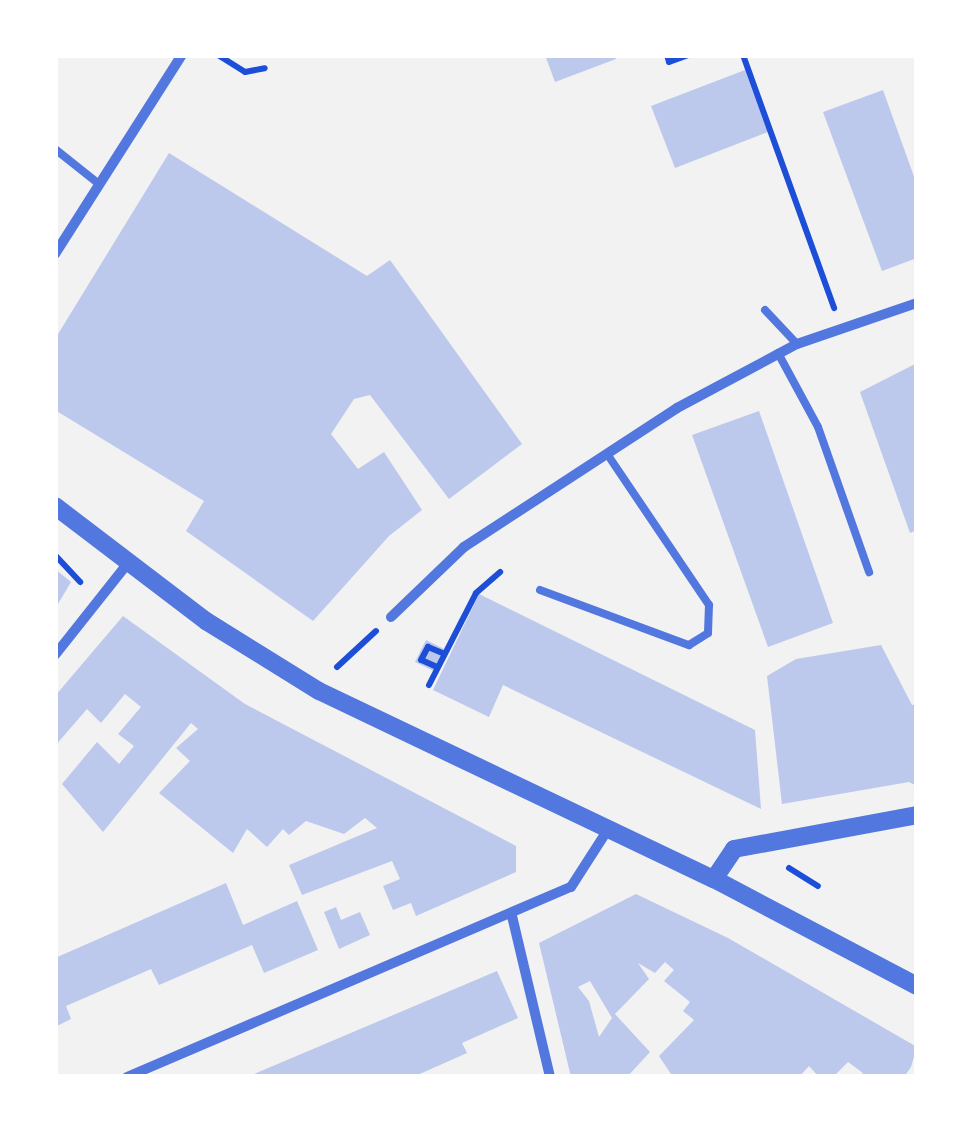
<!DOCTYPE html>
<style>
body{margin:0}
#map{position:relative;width:972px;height:1132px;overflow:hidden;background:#f2f2f2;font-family:Barlow,sans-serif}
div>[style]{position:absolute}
.building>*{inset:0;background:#bdc9ec}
.path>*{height:6px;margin:-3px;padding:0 3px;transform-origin:3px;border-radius:3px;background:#1d4ed8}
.service>*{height:8px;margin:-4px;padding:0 4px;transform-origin:4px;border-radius:4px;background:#5277de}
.minor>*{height:10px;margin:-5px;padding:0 5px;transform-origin:5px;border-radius:5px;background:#5277de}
.tertiary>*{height:18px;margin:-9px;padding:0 9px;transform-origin:9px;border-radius:9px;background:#5277de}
span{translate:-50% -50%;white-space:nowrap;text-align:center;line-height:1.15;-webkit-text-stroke:10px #fff;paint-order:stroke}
.frame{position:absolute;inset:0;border:58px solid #fff;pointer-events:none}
</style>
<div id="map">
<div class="building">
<div style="clip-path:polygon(545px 55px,614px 55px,616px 59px,555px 82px)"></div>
<div style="clip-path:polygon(745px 70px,768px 132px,675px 168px,651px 106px)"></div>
<div style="clip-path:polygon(883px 90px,917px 185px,917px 258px,882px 271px,823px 112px)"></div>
<div style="clip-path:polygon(169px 153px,367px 276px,390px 260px,522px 444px,449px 499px,370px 395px,354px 399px,331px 434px,358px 469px,384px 452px,422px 510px,389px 536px,313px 621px,186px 531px,204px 501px,55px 410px,55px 339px)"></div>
<div style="clip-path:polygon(917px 363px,917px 530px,910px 533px,860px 392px)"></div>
<div style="clip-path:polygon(759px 411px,833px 623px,768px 647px,692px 435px)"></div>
<div style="clip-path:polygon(55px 569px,71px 582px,55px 609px)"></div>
<div style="clip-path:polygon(479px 594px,755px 730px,761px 809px,503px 685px,489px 717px,433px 690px)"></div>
<div style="clip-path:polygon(123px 616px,245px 704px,516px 846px,516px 872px,416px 916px,411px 903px,393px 910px,383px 886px,400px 879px,392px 861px,302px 895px,289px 865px,377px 828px,365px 818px,344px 834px,306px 821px,289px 835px,283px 829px,267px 847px,247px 829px,233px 853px,159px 793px,190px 761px,176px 748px,198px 729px,191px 723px,103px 832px,62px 784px,97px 742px,119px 764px,134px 746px,118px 734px,141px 707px,125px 694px,101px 723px,87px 709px,55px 746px,55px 696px)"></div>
<div style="clip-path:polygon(426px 640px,448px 651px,438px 673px,415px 662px)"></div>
<div style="clip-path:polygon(881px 645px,912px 705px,917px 704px,917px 786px,909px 782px,782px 804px,767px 676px,796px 659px)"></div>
<div style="clip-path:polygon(226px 883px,243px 925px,297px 901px,318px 950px,264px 973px,252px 945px,159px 985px,151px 969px,66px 1006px,71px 1019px,55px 1027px,55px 958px)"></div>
<div style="clip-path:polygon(evenodd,636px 894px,728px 938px,917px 1047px,911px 1067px,904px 1077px,858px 1077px,863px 1073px,848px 1062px,833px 1077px,819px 1077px,809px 1066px,799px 1077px,673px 1077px,659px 1056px,694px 1020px,683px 1011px,690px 1002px,664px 981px,674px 970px,665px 962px,655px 973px,638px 963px,649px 979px,615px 1014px,650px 1052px,627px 1077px,571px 1077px,539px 943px,636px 894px,590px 981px,612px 1018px,599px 1037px,589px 1001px,578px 987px,590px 981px)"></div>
<div style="clip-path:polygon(336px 907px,341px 920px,360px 912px,370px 935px,339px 949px,324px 912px)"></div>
<div style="clip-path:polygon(497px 971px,518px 1018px,462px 1043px,467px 1053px,413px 1077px,247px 1077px)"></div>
</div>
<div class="path">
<div style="left:218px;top:55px;width:32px;rotate:32deg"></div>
<div style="left:245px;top:72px;width:20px;rotate:-11deg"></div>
<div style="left:667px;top:55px;width:7px;rotate:74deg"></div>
<div style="left:669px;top:62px;width:20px;rotate:-20deg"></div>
<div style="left:743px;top:55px;width:269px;rotate:70.2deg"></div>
<div style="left:55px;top:555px;width:37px;rotate:47deg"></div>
<div style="left:337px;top:667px;width:53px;rotate:-42.7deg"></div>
<div style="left:437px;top:667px;width:17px;rotate:-156deg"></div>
<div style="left:421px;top:660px;width:15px;rotate:-62deg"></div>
<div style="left:428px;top:647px;width:15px;rotate:23deg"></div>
<div style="left:429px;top:685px;width:103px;rotate:-62.9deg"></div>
<div style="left:476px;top:593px;width:32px;rotate:-41deg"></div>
<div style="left:789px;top:868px;width:34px;rotate:32deg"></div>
</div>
<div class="service">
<div style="left:55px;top:149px;width:56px;rotate:38.5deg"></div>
<div style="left:765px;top:310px;width:47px;rotate:46.7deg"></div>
<div style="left:778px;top:353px;width:84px;rotate:61.6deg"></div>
<div style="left:818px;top:427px;width:154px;rotate:70.6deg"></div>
<div style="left:540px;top:590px;width:159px;rotate:20.3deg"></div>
<div style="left:689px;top:645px;width:22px;rotate:-32deg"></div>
<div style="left:708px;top:633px;width:28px;rotate:-88deg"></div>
<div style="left:709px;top:605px;width:182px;rotate:-124deg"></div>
</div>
<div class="minor">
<div style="left:55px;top:254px;width:236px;rotate:-57.5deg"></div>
<div style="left:391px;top:617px;width:101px;rotate:-43.8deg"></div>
<div style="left:464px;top:547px;width:254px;rotate:-33.1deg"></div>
<div style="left:677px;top:408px;width:136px;rotate:-28.1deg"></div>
<div style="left:797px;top:344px;width:127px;rotate:-18.9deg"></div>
<div style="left:55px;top:655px;width:117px;rotate:-51.6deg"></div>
<div style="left:512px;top:916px;width:165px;rotate:76.7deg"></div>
<div style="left:127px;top:1077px;width:483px;rotate:-23.2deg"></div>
<div style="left:571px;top:887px;width:67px;rotate:-57.3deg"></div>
</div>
<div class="tertiary">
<div style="left:55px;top:506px;width:190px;rotate:37.3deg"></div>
<div style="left:206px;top:621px;width:133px;rotate:31.8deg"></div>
<div style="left:319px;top:691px;width:437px;rotate:25.5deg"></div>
<div style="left:714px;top:879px;width:229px;rotate:27.8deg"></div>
<div style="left:714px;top:879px;width:36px;rotate:-56deg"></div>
<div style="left:734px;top:849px;width:186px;rotate:-10.5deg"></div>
</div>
<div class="frame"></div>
</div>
